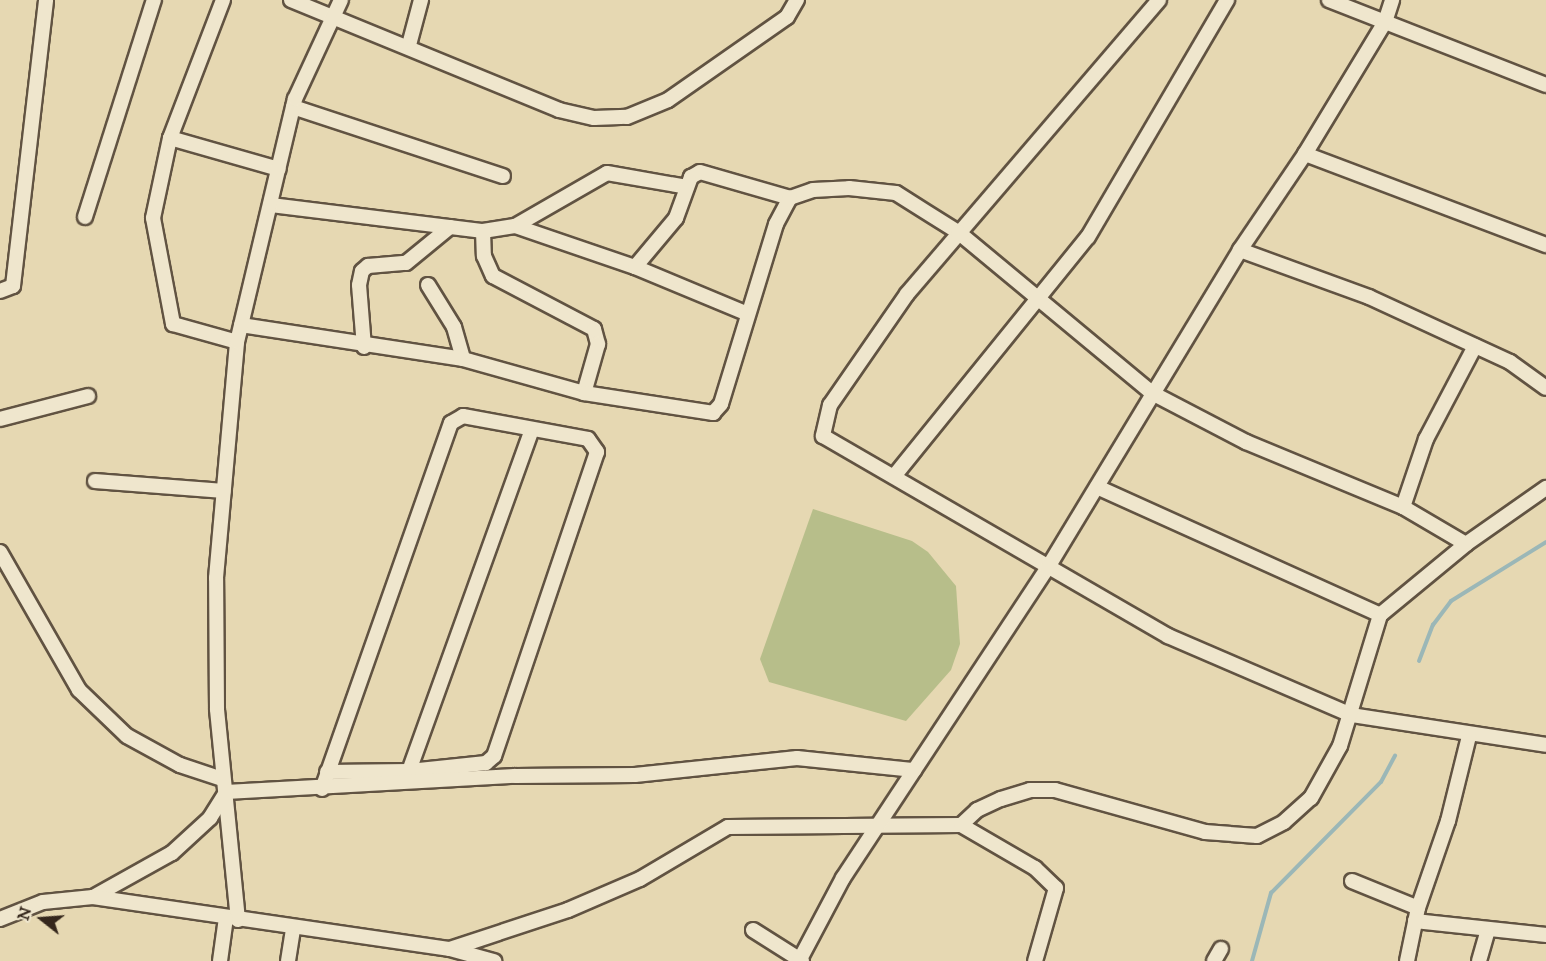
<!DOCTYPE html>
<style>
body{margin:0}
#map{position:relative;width:1546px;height:961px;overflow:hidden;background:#e6d8b2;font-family:"IM FELL DW Pica",serif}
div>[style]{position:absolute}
.green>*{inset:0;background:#b7be8a}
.stream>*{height:4px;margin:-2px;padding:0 2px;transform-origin:2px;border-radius:2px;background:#9bb7b7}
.roads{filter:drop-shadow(2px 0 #615342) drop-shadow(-2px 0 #615342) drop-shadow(0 2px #615342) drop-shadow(0 -2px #615342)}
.minor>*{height:14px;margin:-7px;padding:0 7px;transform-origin:7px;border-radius:7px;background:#efe6cd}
span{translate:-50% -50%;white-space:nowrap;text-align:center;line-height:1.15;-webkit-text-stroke:4.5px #efe6cd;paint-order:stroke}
.north{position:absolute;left:12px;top:889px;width:60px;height:60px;-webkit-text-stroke:4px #efe6cd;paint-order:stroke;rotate:287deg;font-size:16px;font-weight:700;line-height:24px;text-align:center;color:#35271c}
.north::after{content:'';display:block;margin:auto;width:21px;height:27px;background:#35271c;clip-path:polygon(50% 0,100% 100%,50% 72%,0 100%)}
</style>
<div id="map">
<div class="green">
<div style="clip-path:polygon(813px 509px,912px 541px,928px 552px,956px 586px,960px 644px,951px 670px,906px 721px,769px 682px,760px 659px)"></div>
</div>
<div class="stream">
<div style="left:1419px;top:661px;width:39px;rotate:-69deg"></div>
<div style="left:1433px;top:625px;width:30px;rotate:-53deg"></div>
<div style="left:1451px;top:601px;width:112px;rotate:-31.8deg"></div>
<div style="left:1252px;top:961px;width:71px;rotate:-74.4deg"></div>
<div style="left:1271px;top:893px;width:156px;rotate:-45.3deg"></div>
<div style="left:1381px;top:782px;width:30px;rotate:-62deg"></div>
</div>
<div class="roads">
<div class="minor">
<div style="left:223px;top:0;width:148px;rotate:111deg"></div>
<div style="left:170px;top:138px;width:82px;rotate:102deg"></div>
<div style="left:153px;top:218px;width:108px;rotate:79.3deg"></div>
<div style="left:173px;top:324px;width:66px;rotate:15.7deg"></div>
<div style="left:291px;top:0;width:290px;rotate:22.3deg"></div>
<div style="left:559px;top:110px;width:36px;rotate:13deg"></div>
<div style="left:594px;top:118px;width:33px;rotate:-2deg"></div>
<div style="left:627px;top:117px;width:44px;rotate:-22.5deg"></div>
<div style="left:668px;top:100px;width:145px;rotate:-34.9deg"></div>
<div style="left:787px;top:17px;width:20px;rotate:-60deg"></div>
<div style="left:1159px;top:0;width:387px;rotate:130.6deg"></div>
<div style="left:907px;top:294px;width:135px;rotate:124.7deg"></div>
<div style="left:830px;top:405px;width:32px;rotate:103deg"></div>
<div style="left:823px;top:436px;width:399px;rotate:30.1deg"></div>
<div style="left:1168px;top:636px;width:199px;rotate:23.3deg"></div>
<div style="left:1351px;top:715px;width:197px;rotate:8.7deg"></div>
<div style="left:1329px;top:0;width:233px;rotate:21.4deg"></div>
<div style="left:409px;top:45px;width:47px;rotate:-75.1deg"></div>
<div style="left:293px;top:107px;width:221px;rotate:18.2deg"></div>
<div style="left:170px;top:138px;width:113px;rotate:15.9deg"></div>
<div style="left:1305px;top:154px;width:258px;rotate:20.7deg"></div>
<div style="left:271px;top:205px;width:214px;rotate:7deg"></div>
<div style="left:483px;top:231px;width:32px;rotate:-9deg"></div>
<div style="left:515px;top:226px;width:106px;rotate:-29.9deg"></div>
<div style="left:607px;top:173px;width:81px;rotate:9.9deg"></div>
<div style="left:85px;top:217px;width:228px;rotate:-72.4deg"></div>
<div style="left:515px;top:226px;width:127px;rotate:18.9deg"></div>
<div style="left:635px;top:267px;width:122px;rotate:22.6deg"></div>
<div style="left:483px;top:231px;width:25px;rotate:88deg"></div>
<div style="left:484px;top:256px;width:22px;rotate:66deg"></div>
<div style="left:493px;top:276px;width:114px;rotate:27.7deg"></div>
<div style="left:594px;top:329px;width:16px;rotate:75deg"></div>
<div style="left:598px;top:344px;width:51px;rotate:105.9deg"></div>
<div style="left:1240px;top:250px;width:137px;rotate:20deg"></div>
<div style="left:1369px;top:297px;width:155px;rotate:24.7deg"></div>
<div style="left:1510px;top:362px;width:44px;rotate:35.8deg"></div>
<div style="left:635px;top:267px;width:64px;rotate:-50.1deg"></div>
<div style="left:676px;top:218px;width:44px;rotate:-69.9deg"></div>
<div style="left:691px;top:177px;width:10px;rotate:-29deg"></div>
<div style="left:700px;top:172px;width:94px;rotate:16.1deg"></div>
<div style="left:790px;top:198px;width:24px;rotate:-19deg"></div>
<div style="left:813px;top:190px;width:36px;rotate:-3deg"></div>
<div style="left:849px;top:188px;width:47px;rotate:6.1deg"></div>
<div style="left:896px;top:193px;width:73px;rotate:32.2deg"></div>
<div style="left:958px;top:232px;width:252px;rotate:39.7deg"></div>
<div style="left:1152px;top:393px;width:106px;rotate:27.5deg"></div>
<div style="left:1246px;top:442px;width:170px;rotate:22.5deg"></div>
<div style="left:1403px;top:507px;width:73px;rotate:30.4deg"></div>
<div style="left:1466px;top:544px;width:98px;rotate:-35deg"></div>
<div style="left:428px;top:285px;width:49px;rotate:58.2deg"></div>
<div style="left:454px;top:327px;width:33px;rotate:74deg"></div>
<div style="left:0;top:291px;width:14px;rotate:-21deg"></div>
<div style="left:13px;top:286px;width:288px;rotate:-83.4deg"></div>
<div style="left:241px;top:325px;width:225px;rotate:8.7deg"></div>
<div style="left:463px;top:359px;width:126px;rotate:15.7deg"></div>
<div style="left:584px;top:393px;width:131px;rotate:8.8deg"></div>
<div style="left:713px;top:413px;width:12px;rotate:-48deg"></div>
<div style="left:721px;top:404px;width:188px;rotate:-73deg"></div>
<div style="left:776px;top:224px;width:30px;rotate:-62deg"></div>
<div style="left:364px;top:347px;width:62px;rotate:-94.6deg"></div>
<div style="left:359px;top:285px;width:14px;rotate:-78deg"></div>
<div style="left:362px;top:271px;width:8px;rotate:-40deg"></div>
<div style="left:368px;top:266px;width:38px;rotate:-5deg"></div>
<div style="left:406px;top:263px;width:57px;rotate:-39.3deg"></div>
<div style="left:0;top:419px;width:91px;rotate:-14.6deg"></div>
<div style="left:895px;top:475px;width:306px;rotate:-51deg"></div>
<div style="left:1088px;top:237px;width:275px;rotate:-59.6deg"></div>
<div style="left:95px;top:481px;width:129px;rotate:4.4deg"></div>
<div style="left:1097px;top:487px;width:311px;rotate:24.3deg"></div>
<div style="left:1380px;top:615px;width:112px;rotate:-39.5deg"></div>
<div style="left:1403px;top:507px;width:72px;rotate:-71.3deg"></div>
<div style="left:1426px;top:439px;width:105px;rotate:-62.2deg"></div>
<div style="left:0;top:552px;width:159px;rotate:60.2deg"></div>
<div style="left:79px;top:690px;width:66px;rotate:43.8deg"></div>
<div style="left:127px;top:736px;width:60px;rotate:28.7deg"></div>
<div style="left:180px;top:765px;width:44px;rotate:18.4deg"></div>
<div style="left:409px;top:771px;width:363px;rotate:-70.2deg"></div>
<div style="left:322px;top:789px;width:388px;rotate:-70.6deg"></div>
<div style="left:451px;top:423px;width:14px;rotate:-30deg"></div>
<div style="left:463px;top:416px;width:127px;rotate:10.4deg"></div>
<div style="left:588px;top:439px;width:16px;rotate:55deg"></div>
<div style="left:597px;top:452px;width:321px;rotate:108.7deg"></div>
<div style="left:494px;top:756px;width:11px;rotate:139deg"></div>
<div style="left:486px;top:763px;width:77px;rotate:174.1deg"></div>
<div style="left:409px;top:771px;width:82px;rotate:179.3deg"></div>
<div style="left:961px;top:825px;width:86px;rotate:30.2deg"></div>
<div style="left:1035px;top:868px;width:29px;rotate:44deg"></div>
<div style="left:1056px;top:888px;width:76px;rotate:106deg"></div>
<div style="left:1352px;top:881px;width:71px;rotate:22.2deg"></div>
<div style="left:93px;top:897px;width:90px;rotate:-29.1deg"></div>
<div style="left:172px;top:853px;width:52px;rotate:-42.6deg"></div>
<div style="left:210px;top:818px;width:31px;rotate:-58deg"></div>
<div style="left:226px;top:792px;width:289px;rotate:-3.2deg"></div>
<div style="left:515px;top:776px;width:120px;rotate:-0.5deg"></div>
<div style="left:635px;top:775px;width:163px;rotate:-6deg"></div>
<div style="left:797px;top:758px;width:118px;rotate:5.9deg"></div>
<div style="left:0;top:919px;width:46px;rotate:-21.6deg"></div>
<div style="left:43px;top:902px;width:50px;rotate:-5.7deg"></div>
<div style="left:93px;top:897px;width:361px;rotate:8.3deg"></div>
<div style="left:450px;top:949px;width:46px;rotate:15.3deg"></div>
<div style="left:238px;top:920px;width:212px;rotate:-95.7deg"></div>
<div style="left:217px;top:709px;width:131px;rotate:-90.4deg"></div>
<div style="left:216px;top:578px;width:237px;rotate:-84.9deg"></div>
<div style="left:237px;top:342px;width:250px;rotate:-76.6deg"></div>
<div style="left:295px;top:99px;width:109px;rotate:-65.1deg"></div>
<div style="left:1415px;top:921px;width:132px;rotate:6.1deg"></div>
<div style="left:753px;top:930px;width:58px;rotate:32.3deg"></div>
<div style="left:450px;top:949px;width:124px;rotate:-18.3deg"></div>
<div style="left:568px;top:910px;width:78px;rotate:-23.3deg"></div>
<div style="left:640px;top:879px;width:102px;rotate:-30.6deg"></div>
<div style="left:728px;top:827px;width:233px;rotate:-0.5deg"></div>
<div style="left:961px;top:825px;width:22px;rotate:-43deg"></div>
<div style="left:977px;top:810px;width:26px;rotate:-25deg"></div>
<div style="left:1001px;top:799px;width:30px;rotate:-17deg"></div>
<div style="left:1030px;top:790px;width:25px"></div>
<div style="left:1055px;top:790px;width:156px;rotate:15.6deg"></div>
<div style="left:1205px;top:832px;width:52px;rotate:4.4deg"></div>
<div style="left:1257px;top:836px;width:30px;rotate:-27deg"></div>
<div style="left:1284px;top:822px;width:36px;rotate:-42deg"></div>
<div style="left:1311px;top:798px;width:60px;rotate:-60.9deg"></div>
<div style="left:1340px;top:746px;width:137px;rotate:-73deg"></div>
<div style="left:220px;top:961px;width:43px;rotate:-82.1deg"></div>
<div style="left:288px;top:961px;width:33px;rotate:-81deg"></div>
<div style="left:799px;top:961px;width:94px;rotate:-62.1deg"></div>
<div style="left:843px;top:878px;width:370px;rotate:-56.6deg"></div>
<div style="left:1047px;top:569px;width:373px;rotate:-58.8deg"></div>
<div style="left:1240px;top:250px;width:116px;rotate:-55.9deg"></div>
<div style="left:1305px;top:154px;width:154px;rotate:-58.8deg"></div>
<div style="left:1385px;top:22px;width:23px;rotate:-72deg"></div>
<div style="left:1214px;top:961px;width:14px;rotate:-60deg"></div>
<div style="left:1407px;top:961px;width:54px;rotate:-78.3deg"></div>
<div style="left:1418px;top:908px;width:92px;rotate:-71deg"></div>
<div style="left:1448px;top:821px;width:88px;rotate:-76.1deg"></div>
<div style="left:1479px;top:961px;width:33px;rotate:-74deg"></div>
</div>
</div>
<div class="north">N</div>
</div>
